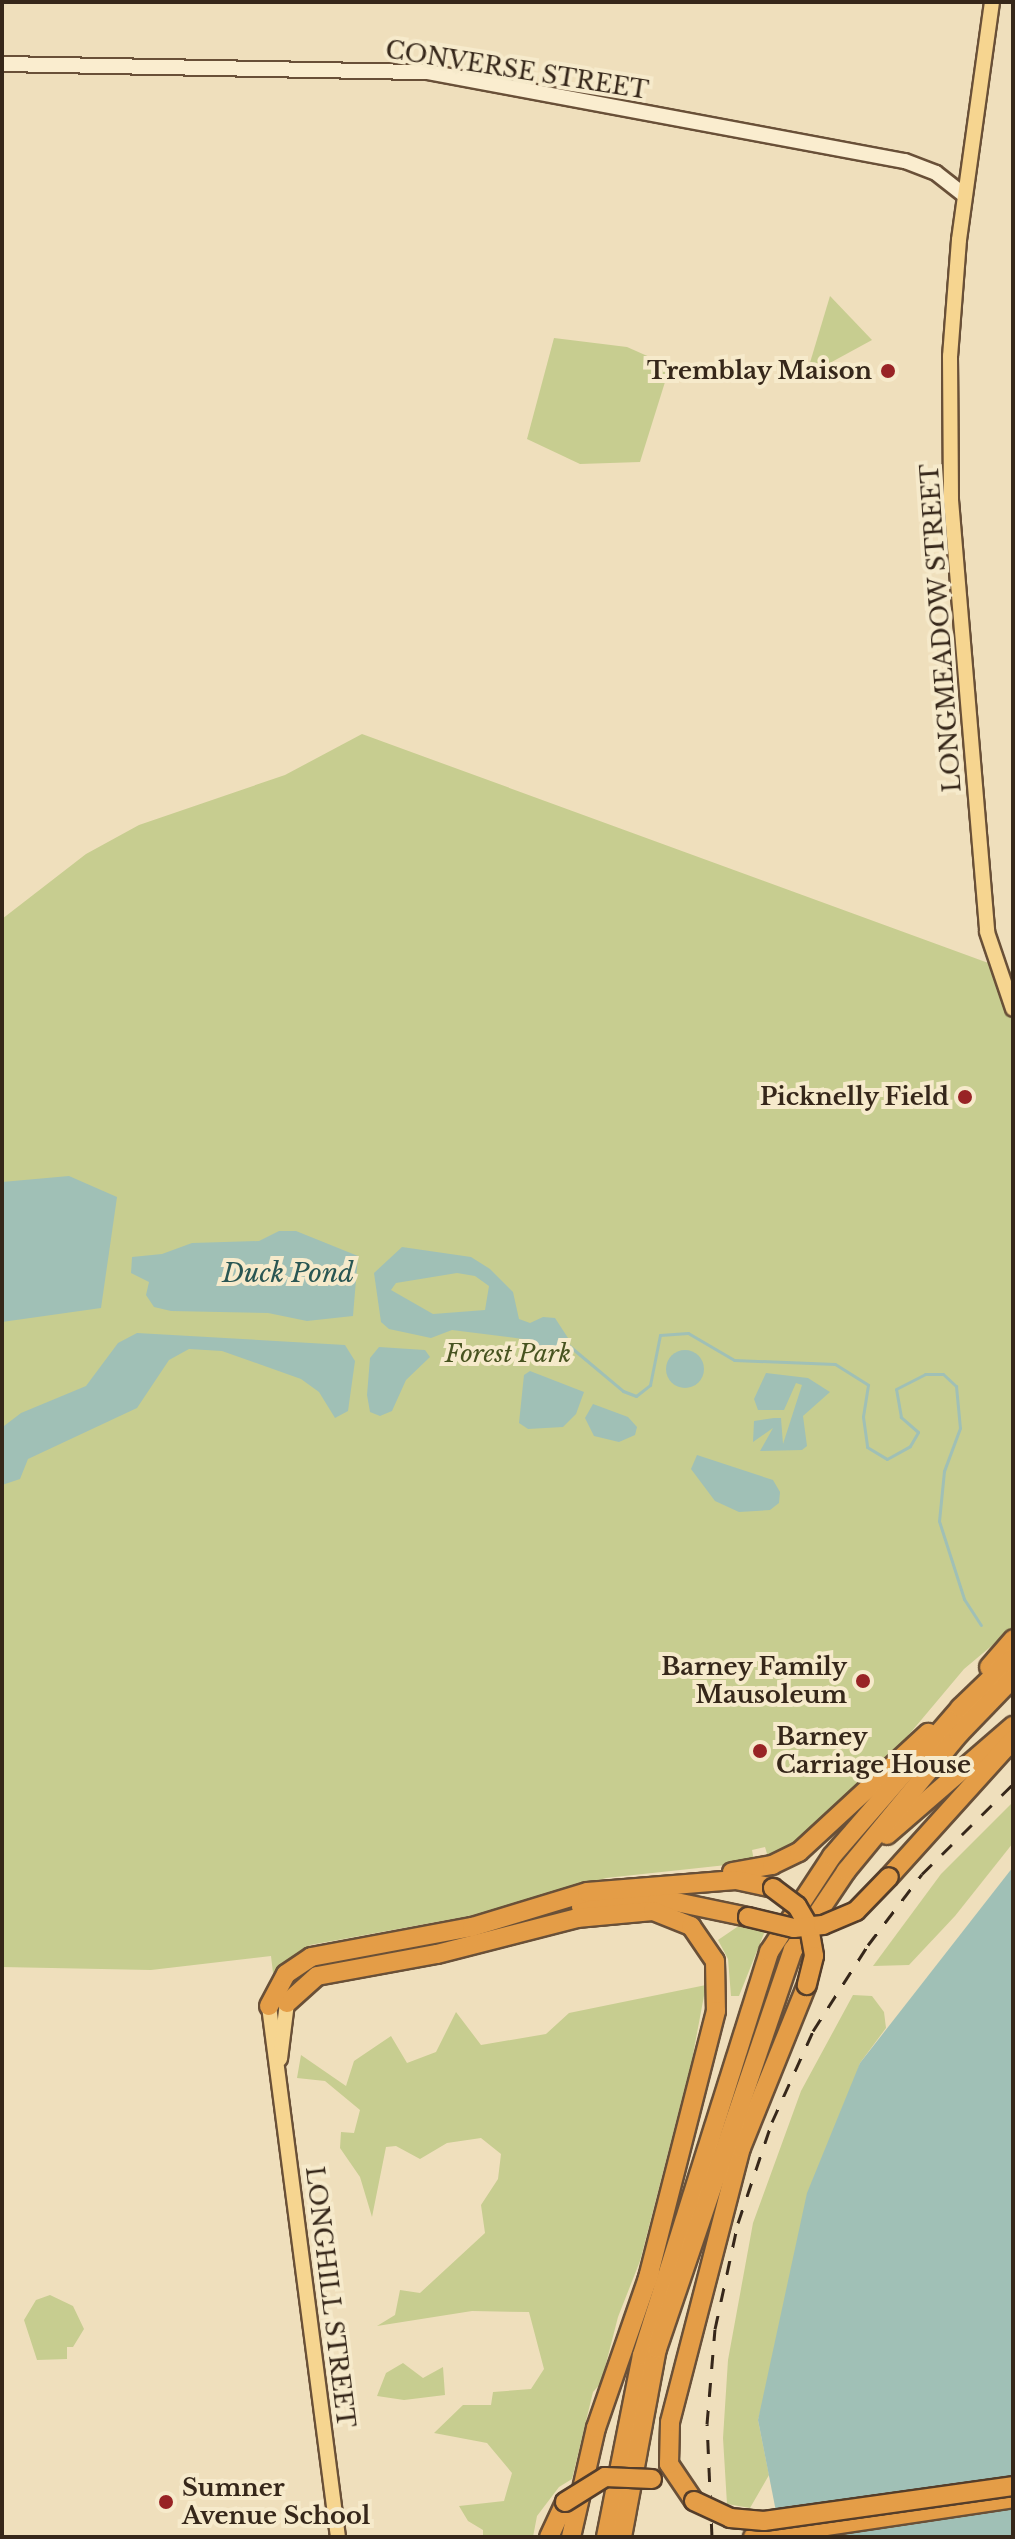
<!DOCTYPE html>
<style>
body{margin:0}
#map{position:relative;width:1015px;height:2539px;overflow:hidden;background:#efdfbc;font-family:"Libre Baskerville",serif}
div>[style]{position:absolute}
.green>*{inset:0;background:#c7cd90}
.water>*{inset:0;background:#a0c0b6}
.round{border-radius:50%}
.stream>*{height:3px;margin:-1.5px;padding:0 1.5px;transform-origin:1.5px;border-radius:1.5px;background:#a0c0b6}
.roads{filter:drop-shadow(2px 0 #695038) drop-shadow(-2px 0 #695038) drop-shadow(0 2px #695038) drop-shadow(0 -2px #695038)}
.secondary>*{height:14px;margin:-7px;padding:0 7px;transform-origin:7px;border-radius:7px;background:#faedcf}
.primary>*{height:14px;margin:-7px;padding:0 7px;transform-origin:7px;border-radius:7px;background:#f6d590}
.highway>*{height:18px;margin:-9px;padding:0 9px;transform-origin:9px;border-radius:9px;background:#e49d47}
.rail>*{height:3px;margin-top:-1.5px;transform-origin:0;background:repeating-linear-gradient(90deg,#36271a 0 14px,transparent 0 28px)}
.bridges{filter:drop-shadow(2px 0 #543d2a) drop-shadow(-2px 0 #543d2a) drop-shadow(0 2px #543d2a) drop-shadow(0 -2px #543d2a)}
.highway-bridge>*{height:18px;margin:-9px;padding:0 9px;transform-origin:9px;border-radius:9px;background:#e49d47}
.dots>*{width:22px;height:22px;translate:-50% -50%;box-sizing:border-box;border:4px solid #f6eacb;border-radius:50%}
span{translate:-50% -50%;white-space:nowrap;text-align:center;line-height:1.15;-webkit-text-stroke:8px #f6eacb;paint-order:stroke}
.street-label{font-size:24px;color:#36271a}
.poi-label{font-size:24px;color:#36271a;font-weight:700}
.right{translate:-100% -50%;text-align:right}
.left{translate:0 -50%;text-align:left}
.park-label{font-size:24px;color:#475320;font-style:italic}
.water-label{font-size:26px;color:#295653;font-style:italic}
.frame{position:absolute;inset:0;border:4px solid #36271a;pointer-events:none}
</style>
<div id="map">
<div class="green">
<div style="clip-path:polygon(830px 296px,872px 340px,806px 376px)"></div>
<div style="clip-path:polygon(554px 338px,627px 347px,670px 366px,640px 462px,580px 464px,527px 439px)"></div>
<div style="clip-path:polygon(362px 734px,1013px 972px,1013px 1628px,964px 1669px,901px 1744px,816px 1831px,768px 1857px,765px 1847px,752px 1850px,754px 1861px,745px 1863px,606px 1878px,480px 1914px,310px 1945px,273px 1973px,271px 1956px,151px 1970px,2px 1967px,2px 919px,86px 854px,139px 825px,285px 775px)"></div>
<div style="clip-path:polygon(1013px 1802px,1013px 1843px,955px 1916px,909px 1965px,873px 1966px,941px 1874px)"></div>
<div style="clip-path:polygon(740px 1925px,765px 1931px,739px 1996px,731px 1996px,728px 1959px,718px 1940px)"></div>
<div style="clip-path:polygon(706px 1985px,692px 2060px,640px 2261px,618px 2317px,601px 2383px,593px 2392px,572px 2479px,559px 2487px,537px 2516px,533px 2537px,483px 2537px,483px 2530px,468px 2521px,459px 2506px,504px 2501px,512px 2473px,487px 2443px,434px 2433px,463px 2405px,491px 2405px,493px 2392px,531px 2389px,544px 2369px,529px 2312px,472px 2311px,377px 2326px,395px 2315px,400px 2290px,420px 2293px,485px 2233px,481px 2205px,498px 2179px,501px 2154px,481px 2138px,447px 2143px,420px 2159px,396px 2146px,386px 2147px,372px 2217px,360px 2177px,340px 2148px,341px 2132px,354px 2133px,360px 2110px,325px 2081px,297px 2078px,301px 2055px,346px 2086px,354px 2061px,391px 2036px,407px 2063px,436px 2052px,456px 2012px,481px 2045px,546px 2034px,569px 2013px)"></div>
<div style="clip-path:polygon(853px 1995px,872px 1996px,884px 2012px,886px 2028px,860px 2063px,758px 2420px,769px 2475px,750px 2508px,727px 2504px,723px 2438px,728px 2360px,753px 2223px,801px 2091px)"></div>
<div style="clip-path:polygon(50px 2295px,73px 2306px,84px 2329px,73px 2347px,67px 2347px,67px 2359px,37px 2360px,24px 2320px,36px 2300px)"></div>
<div style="clip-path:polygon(403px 2363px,423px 2378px,443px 2367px,445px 2395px,404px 2400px,377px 2396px,386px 2373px)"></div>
</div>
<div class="water">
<div style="clip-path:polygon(69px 1176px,117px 1197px,101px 1308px,2px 1322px,2px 1182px)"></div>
<div style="clip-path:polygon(279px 1231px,296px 1231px,358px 1256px,353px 1316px,307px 1321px,268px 1313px,171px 1311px,154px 1307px,146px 1295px,149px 1282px,131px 1273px,132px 1257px,162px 1254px,192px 1243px,259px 1241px)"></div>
<div style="clip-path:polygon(evenodd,402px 1247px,471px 1257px,490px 1269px,513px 1292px,519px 1319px,530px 1323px,543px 1317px,555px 1318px,570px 1341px,566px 1350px,556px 1356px,523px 1339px,452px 1330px,431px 1338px,389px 1329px,381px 1322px,374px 1273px,402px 1247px,457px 1273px,475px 1276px,489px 1286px,485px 1310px,433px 1314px,391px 1290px,396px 1283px,457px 1273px)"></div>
<div style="clip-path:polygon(137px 1333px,345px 1345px,355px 1361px,348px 1411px,335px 1418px,319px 1392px,301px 1379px,222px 1351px,189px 1349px,169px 1360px,137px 1408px,28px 1459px,20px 1479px,2px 1485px,4px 1426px,21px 1413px,86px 1386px,118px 1343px)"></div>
<div style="clip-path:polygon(379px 1347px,425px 1350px,430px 1357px,406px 1380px,392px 1411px,380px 1416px,370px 1412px,367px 1395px,370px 1358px)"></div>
<div class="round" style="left:666px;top:1350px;width:38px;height:38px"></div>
<div style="clip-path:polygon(530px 1371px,584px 1392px,576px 1414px,563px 1427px,528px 1429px,519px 1423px,524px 1375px)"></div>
<div style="clip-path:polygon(766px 1373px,808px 1378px,830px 1392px,803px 1416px,807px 1446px,802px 1450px,760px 1451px,773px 1428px,753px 1442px,754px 1421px,774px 1418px,781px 1418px,783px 1444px,802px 1385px,796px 1383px,784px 1410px,758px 1410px,754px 1399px)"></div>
<div style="clip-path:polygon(593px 1404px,628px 1417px,637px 1427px,635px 1435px,619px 1442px,594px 1436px,585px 1418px)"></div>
<div style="clip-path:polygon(697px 1455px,773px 1480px,780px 1492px,779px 1503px,770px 1510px,739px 1512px,715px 1501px,691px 1469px)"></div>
<div style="clip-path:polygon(1013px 1867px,1013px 2537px,781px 2537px,758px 2420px,807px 2193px,860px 2063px)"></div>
</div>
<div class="stream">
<div style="left:567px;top:1344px;width:73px;rotate:40deg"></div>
<div style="left:623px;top:1391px;width:14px;rotate:21deg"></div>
<div style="left:636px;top:1396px;width:18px;rotate:-38deg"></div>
<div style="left:650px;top:1385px;width:51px;rotate:-78.7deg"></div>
<div style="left:660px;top:1335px;width:28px;rotate:-4deg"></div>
<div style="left:688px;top:1333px;width:53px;rotate:30.4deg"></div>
<div style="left:734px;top:1360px;width:101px;rotate:2.3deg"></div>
<div style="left:835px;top:1364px;width:39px;rotate:32deg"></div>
<div style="left:868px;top:1385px;width:32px;rotate:99deg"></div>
<div style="left:863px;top:1417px;width:30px;rotate:82deg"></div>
<div style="left:867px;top:1447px;width:23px;rotate:31deg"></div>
<div style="left:887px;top:1459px;width:26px;rotate:-29deg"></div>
<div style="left:910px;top:1446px;width:16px;rotate:-60deg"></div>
<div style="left:918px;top:1432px;width:23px;rotate:-139deg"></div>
<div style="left:901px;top:1417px;width:28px;rotate:-100deg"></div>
<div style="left:896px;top:1389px;width:33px;rotate:-27deg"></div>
<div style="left:925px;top:1374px;width:18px"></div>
<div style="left:943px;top:1374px;width:18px;rotate:43deg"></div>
<div style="left:956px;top:1386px;width:42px;rotate:84.6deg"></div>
<div style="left:960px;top:1428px;width:46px;rotate:110.4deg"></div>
<div style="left:944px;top:1471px;width:50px;rotate:95.7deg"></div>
<div style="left:939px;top:1521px;width:82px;rotate:72.2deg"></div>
<div style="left:964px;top:1599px;width:31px;rotate:57deg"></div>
</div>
<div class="roads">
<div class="secondary">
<div style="left:2px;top:64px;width:426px;rotate:1.1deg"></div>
<div style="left:428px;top:72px;width:485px;rotate:10.6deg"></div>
<div style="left:905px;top:161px;width:33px;rotate:21deg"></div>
<div style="left:936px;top:173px;width:34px;rotate:38deg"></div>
</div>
<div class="primary">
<div style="left:992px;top:2px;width:240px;rotate:97.9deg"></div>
<div style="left:959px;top:240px;width:116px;rotate:94.4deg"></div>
<div style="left:950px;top:356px;width:144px;rotate:89.6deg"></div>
<div style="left:951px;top:500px;width:433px;rotate:85.2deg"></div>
<div style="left:987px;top:932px;width:81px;rotate:71.3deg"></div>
<div style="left:269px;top:2006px;width:535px;rotate:82.6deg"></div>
<div style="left:280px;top:2059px;width:56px;rotate:-82.9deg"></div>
</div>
<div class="highway">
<div style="left:989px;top:1667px;width:37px;rotate:-49deg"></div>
<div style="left:887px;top:1835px;width:167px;rotate:-40.9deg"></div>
<div style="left:732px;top:1872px;width:41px;rotate:-9.9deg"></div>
<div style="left:772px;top:1865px;width:30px;rotate:-26deg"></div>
<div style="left:799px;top:1852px;width:176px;rotate:-42.7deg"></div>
<div style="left:889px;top:1877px;width:185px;rotate:-47.9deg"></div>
<div style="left:581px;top:1907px;width:77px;rotate:-6.8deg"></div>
<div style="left:657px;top:1898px;width:93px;rotate:11.8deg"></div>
<div style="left:287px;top:2003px;width:40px;rotate:-42deg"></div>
<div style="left:317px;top:1976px;width:122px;rotate:-10.4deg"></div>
<div style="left:437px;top:1954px;width:145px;rotate:-14.4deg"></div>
<div style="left:577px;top:1918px;width:76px;rotate:-5.3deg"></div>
<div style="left:653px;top:1911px;width:41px;rotate:21.5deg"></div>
<div style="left:691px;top:1926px;width:42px;rotate:55.6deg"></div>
<div style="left:715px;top:1961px;width:50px;rotate:88.9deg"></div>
<div style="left:716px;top:2011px;width:279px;rotate:104.3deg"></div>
<div style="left:269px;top:2006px;width:36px;rotate:-62deg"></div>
<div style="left:286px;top:1974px;width:30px;rotate:-34deg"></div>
<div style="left:311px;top:1957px;width:164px;rotate:-10.6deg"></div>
<div style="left:472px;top:1927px;width:120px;rotate:-16.9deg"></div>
<div style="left:587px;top:1892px;width:149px;rotate:-4.6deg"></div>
<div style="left:736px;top:1880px;width:38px;rotate:12deg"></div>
<div style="left:694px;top:2501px;width:45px;rotate:-124deg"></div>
<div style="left:669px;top:2464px;width:42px;rotate:-88.6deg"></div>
<div style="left:670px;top:2422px;width:283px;rotate:-75.5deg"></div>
<div style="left:741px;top:2148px;width:176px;rotate:-68deg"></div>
<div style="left:549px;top:2537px;width:38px;rotate:-65deg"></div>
<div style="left:571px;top:2537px;width:112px;rotate:-77.1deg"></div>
<div style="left:596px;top:2428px;width:165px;rotate:-70.9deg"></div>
<div style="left:606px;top:2537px;width:186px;rotate:-78.8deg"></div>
<div style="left:642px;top:2355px;width:423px;rotate:-72.5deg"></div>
<div style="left:769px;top:1952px;width:115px;rotate:-56.7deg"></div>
<div style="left:832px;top:1856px;width:196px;rotate:-49.1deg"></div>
<div style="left:960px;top:1708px;width:74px;rotate:-43.9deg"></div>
<div style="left:622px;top:2537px;width:191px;rotate:-79.5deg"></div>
<div style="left:657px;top:2349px;width:422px;rotate:-71.2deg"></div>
<div style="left:793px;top:1950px;width:95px;rotate:-56.1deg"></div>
<div style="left:846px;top:1871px;width:178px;rotate:-50.5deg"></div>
<div style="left:959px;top:1734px;width:78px;rotate:-46deg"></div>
<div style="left:753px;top:2537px;width:263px;rotate:-8.5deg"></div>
</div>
</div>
<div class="rail">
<div style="left:712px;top:2537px;width:113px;rotate:-92.5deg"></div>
<div style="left:707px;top:2424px;width:95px;rotate:-85.2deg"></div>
<div style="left:715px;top:2329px;width:108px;rotate:-77.8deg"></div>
<div style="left:738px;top:2223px;width:107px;rotate:-71.4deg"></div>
<div style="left:772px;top:2122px;width:100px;rotate:-65.7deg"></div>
<div style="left:813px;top:2031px;width:102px;rotate:-57.4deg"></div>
<div style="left:868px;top:1945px;width:89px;rotate:-52.7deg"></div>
<div style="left:922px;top:1874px;width:128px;rotate:-44.7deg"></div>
</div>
<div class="bridges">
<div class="highway-bridge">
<div style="left:773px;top:1888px;width:30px;rotate:37deg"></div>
<div style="left:797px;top:1906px;width:24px;rotate:60deg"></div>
<div style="left:809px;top:1927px;width:29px;rotate:80deg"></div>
<div style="left:814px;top:1956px;width:30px;rotate:104deg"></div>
<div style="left:748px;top:1917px;width:47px;rotate:13.4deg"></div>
<div style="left:794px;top:1928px;width:29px;rotate:-6deg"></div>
<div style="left:823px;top:1925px;width:36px;rotate:-23deg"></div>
<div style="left:856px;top:1911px;width:47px;rotate:-45.9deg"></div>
<div style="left:694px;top:2501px;width:40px;rotate:25deg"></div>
<div style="left:730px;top:2518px;width:34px;rotate:5deg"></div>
<div style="left:764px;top:2521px;width:251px;rotate:-8deg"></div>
<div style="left:565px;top:2502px;width:47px;rotate:-32deg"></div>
<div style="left:605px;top:2477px;width:47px;rotate:2.4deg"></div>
</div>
</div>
<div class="dots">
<div style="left:888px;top:371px;background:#982325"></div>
<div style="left:965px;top:1097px;background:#982325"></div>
<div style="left:863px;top:1681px;background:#982325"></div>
<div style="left:760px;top:1751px;background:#982325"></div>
<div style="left:166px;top:2502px;background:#982325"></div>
</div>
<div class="street-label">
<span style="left:517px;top:70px;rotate:9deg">CONVERSE STREET</span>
<span style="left:941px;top:628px;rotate:-94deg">LONGMEADOW STREET</span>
<span style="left:330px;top:2297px;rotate:83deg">LONGHILL STREET</span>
</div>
<div class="poi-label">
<span class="right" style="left:872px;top:371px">Tremblay Maison</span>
<span class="right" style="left:949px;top:1097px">Picknelly Field</span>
<span class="right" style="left:847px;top:1681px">Barney Family<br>Mausoleum</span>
<span class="left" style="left:776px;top:1751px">Barney<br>Carriage House</span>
<span class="left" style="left:182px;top:2502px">Sumner<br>Avenue School</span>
</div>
<div class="park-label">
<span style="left:508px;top:1354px">Forest Park</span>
</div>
<div class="water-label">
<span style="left:288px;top:1274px">Duck Pond</span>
</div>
<div class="frame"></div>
</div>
